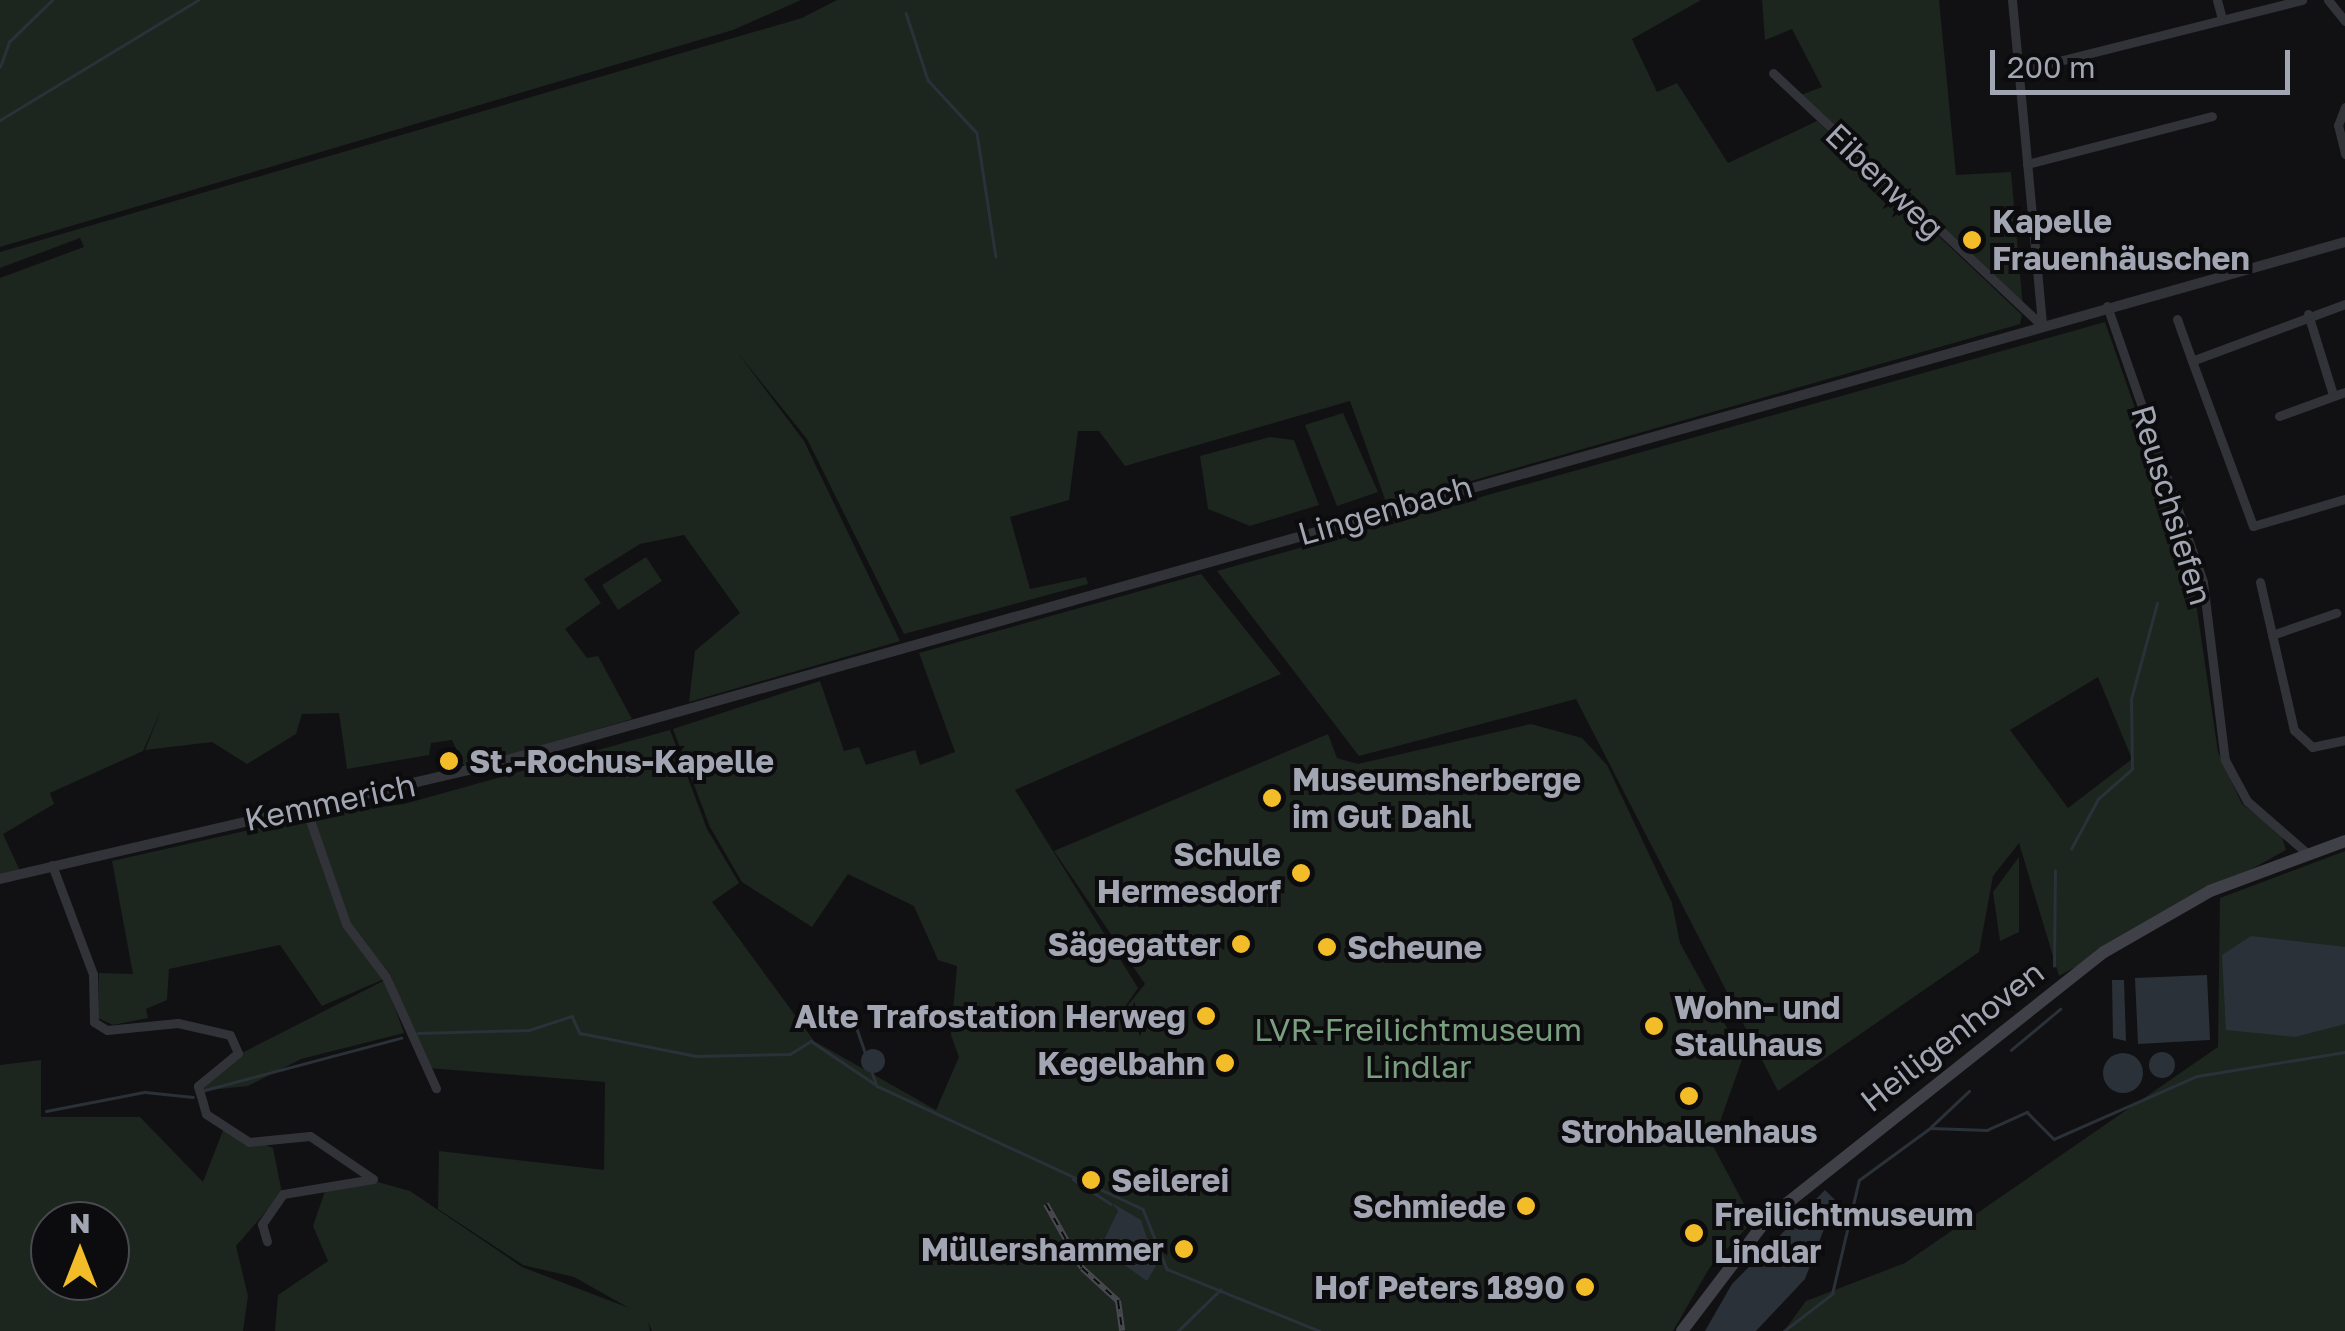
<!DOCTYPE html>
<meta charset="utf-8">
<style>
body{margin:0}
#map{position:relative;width:2345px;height:1331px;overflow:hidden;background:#111113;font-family:"Golos Text",sans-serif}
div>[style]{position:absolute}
.green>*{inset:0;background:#1d251f}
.water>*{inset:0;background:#2a3138}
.round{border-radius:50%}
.stream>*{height:2.5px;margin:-1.25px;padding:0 1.25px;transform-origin:1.25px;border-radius:1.25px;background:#2a3138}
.minor>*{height:9px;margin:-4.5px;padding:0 4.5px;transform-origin:4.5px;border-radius:4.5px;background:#323338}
.tertiary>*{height:10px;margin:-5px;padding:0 5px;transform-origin:5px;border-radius:5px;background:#323338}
.secondary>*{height:12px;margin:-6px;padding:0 6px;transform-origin:6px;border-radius:6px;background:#404148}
.rail>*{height:6px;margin-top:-3px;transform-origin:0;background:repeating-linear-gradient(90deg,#0c0c0e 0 8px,#494a51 0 16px);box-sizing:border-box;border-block:2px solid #494a51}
.dots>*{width:28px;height:28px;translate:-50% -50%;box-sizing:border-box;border:5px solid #0c0c0e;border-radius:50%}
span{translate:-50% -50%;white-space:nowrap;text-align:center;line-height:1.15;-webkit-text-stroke:8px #0c0c0e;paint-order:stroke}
.street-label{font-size:32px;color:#a2a6b3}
.poi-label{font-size:32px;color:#a2a6b3;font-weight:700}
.left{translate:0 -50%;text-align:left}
.right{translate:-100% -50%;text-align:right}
.park-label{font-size:32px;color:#799f7e}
.north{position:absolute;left:30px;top:1201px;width:100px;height:100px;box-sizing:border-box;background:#0c0c0e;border:2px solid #484a50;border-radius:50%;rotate:0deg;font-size:28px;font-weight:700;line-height:40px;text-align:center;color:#a2a6b3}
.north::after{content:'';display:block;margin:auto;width:35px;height:45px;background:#f3bc29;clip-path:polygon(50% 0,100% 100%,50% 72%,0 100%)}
.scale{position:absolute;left:1990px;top:50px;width:300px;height:45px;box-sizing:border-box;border:5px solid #a2a6b3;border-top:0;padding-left:12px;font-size:30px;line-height:35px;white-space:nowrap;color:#a2a6b3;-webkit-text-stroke:8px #0c0c0e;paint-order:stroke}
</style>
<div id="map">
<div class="green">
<div style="clip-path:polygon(0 0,801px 0,733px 30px,0 247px)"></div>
<div style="clip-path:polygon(837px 0,1701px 0,1632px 39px,1657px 92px,1677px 83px,1728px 163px,1817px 121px,2022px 315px,2020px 324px,1387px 505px,1350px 401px,1125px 466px,1099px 431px,1078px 431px,1069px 500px,1010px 517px,1030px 589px,1086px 577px,1088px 584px,904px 634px,807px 439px,737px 352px,804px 441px,900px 641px,689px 702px,695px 651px,740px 613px,684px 535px,640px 544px,584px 579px,601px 603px,565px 629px,587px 658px,598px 656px,632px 719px,465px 768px,452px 740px,431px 743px,429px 755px,347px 769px,339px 713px,302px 714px,296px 734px,247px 764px,212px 742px,145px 750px,162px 708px,143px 751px,50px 793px,54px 804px,3px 834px,20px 871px,0 878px,0 278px,84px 247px,80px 238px,0 268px,0 252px,802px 18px)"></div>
<div style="clip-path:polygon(1762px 0,1939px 0,1956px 175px,2011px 172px,2023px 308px,1798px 96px,1822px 87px,1792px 29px,1765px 40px)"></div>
<div style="clip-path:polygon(evenodd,2105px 322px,2191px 569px,2218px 752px,2242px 804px,2281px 834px,2286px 850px,2059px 976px,2019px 843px,1993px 876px,1979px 952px,1778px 1091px,1576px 699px,1359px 756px,1217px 571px,2105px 322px,2098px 677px,2132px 759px,2068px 808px,2010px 730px,2098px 677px)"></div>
<div style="clip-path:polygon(1343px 413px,1378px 492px,1337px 506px,1305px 425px)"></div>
<div style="clip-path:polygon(1270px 437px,1294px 440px,1319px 505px,1250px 526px,1208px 509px,1200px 456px)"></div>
<div style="clip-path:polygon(646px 557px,662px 581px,618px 610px,602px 585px)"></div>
<div style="clip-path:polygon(1201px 574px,1281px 674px,1015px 790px,1138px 988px,1116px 1020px,1145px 984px,1054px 851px,1328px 734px,1337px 758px,1358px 764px,1531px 724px,1582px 738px,1607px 765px,1672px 903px,1680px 943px,1743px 1057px,1712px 1144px,1753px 1221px,1710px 1267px,1673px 1331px,652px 1331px,648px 1322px,650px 1331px,275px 1331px,278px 1295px,328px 1261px,313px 1226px,325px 1191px,374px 1181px,410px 1191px,522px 1267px,629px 1308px,574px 1277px,523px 1265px,438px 1209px,439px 1151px,604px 1170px,605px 1082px,428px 1068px,391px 976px,347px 923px,310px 816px,404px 804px,670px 730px,707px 829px,739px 883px,712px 902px,814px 1041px,936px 1110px,959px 1057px,951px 1035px,957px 966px,938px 960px,914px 906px,848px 874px,812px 927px,742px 882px,710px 827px,673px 729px,820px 681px,844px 751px,859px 747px,866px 765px,915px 750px,920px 765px,955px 752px,919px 653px)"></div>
<div style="clip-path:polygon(307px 817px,338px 907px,384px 979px,322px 1006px,280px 945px,169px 969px,167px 1000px,146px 1009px,148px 1018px,113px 1025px,98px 1018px,99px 973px,133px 974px,112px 861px)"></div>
<div style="clip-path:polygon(2345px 851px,2345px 1331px,1784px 1331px,1806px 1301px,1905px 1263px,2218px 1047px,2220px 898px)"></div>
<div style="clip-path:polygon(2019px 857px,2019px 932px,2000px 941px,1993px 892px)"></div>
<div style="clip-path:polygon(385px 980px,404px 1033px,301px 1059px,248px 1086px,200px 1091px,240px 1054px)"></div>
<div style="clip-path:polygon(evenodd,41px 1060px,41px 1117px,140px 1117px,203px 1182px,224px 1128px,273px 1148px,282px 1193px,236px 1246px,248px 1296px,243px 1331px,0 1331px,0 1065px,41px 1060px,50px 1221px,110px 1221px,110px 1281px,50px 1281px,50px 1221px)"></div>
</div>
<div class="water">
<div style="clip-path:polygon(2251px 936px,2345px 947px,2345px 1024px,2295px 1037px,2226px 1030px,2222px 955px)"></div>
<div style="clip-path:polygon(2207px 975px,2210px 1040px,2138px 1044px,2135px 978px)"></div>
<div style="clip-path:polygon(2112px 980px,2124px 980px,2126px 1041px,2113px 1038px)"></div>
<div class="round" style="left:861px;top:1049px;width:24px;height:24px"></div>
<div class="round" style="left:2149px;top:1052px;width:26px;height:26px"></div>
<div class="round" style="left:2103px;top:1053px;width:40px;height:40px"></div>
<div style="clip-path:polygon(1825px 1190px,1835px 1200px,1805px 1279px,1756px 1331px,1705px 1331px,1732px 1284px)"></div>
<div style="clip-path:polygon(1112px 1203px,1141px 1220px,1156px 1266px,1147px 1281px,1100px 1248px,1118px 1211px)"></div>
</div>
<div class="stream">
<div style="left:906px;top:13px;width:71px;rotate:71.8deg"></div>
<div style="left:928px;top:80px;width:72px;rotate:47.2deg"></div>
<div style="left:977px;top:133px;width:125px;rotate:81.3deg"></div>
<div style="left:0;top:67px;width:27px;rotate:-70deg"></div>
<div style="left:9px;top:42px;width:60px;rotate:-44.3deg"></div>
<div style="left:0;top:120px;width:232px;rotate:-31.2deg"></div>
<div style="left:2071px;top:849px;width:57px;rotate:-61.6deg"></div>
<div style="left:2098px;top:799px;width:45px;rotate:-41.4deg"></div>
<div style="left:2132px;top:769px;width:70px;rotate:-90.8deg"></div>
<div style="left:2131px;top:699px;width:99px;rotate:-74.8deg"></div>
<div style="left:2054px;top:966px;width:95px;rotate:-89.4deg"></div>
<div style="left:855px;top:1023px;width:34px;rotate:71deg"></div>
<div style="left:418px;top:1033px;width:111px;rotate:-1.5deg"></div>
<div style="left:529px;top:1030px;width:45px;rotate:-18deg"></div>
<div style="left:572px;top:1016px;width:19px;rotate:65deg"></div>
<div style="left:580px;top:1033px;width:118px;rotate:11.2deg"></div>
<div style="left:696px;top:1056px;width:94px;rotate:-1.2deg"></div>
<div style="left:790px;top:1054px;width:25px;rotate:-32deg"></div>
<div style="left:811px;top:1041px;width:77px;rotate:33.9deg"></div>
<div style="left:2011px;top:1050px;width:64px;rotate:-39.9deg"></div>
<div style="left:872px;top:1072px;width:15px;rotate:70deg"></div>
<div style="left:877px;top:1086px;width:293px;rotate:24.8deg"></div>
<div style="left:1143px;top:1209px;width:65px;rotate:68.2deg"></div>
<div style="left:1167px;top:1269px;width:165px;rotate:22.1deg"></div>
<div style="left:205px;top:1090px;width:203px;rotate:-14.9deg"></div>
<div style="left:46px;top:1111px;width:101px;rotate:-10.9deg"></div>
<div style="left:145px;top:1092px;width:48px;rotate:5.9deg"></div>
<div style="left:1931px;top:1127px;width:52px;rotate:-43.5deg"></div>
<div style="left:1073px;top:1179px;width:45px;rotate:33.3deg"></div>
<div style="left:1178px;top:1331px;width:59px;rotate:-44.3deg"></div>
<div style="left:1784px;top:1331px;width:61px;rotate:-37.6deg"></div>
<div style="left:1832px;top:1294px;width:117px;rotate:-76.7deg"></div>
<div style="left:1859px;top:1180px;width:88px;rotate:-36.2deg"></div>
<div style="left:1930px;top:1128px;width:57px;rotate:2deg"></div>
<div style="left:1987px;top:1130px;width:44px;rotate:-24.2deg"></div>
<div style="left:2027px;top:1112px;width:38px;rotate:45deg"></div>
<div style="left:2054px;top:1139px;width:156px;rotate:-23.8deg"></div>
<div style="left:2197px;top:1076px;width:150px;rotate:-9.2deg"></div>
</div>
<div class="minor">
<div style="left:2012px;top:0;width:327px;rotate:84.7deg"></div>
<div style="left:2217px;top:0;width:20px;rotate:75deg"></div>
<div style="left:2328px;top:0;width:27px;rotate:51deg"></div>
<div style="left:2019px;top:71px;width:292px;rotate:-14.1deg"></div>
<div style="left:1773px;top:73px;width:369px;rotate:43.2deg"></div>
<div style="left:2345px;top:107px;width:19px;rotate:111deg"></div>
<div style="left:2338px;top:125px;width:30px;rotate:76deg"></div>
<div style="left:2027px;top:164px;width:191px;rotate:-14.5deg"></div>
<div style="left:2345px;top:304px;width:163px;rotate:159.6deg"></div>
<div style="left:2192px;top:361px;width:176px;rotate:69.7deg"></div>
<div style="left:2253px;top:526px;width:96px;rotate:-16.4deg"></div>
<div style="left:2107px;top:306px;width:292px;rotate:70.8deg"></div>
<div style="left:2203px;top:582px;width:179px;rotate:83deg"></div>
<div style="left:2225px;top:760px;width:47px;rotate:61.8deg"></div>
<div style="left:2247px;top:801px;width:81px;rotate:41deg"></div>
<div style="left:2308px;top:314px;width:85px;rotate:72.8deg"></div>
<div style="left:2177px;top:319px;width:45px;rotate:70.3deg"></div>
<div style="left:2279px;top:416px;width:70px;rotate:-20deg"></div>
<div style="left:2260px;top:582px;width:152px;rotate:77.1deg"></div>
<div style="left:2294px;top:730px;width:25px;rotate:43deg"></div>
<div style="left:2312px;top:747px;width:34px;rotate:-12deg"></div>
<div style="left:2272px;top:635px;width:68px;rotate:-19deg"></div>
<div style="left:305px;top:806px;width:125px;rotate:70.8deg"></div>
<div style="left:346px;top:924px;width:66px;rotate:53deg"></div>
<div style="left:386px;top:977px;width:122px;rotate:65.8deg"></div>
<div style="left:52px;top:865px;width:116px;rotate:69.4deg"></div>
<div style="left:93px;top:974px;width:48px;rotate:88.8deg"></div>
<div style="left:94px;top:1022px;width:15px;rotate:32deg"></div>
<div style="left:107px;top:1030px;width:71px;rotate:-5.6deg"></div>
<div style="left:178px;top:1023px;width:53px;rotate:13deg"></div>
<div style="left:230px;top:1035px;width:20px;rotate:66deg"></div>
<div style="left:238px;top:1053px;width:52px;rotate:140.5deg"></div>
<div style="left:198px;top:1086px;width:29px;rotate:74deg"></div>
<div style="left:206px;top:1114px;width:51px;rotate:33.1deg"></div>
<div style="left:249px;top:1142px;width:61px;rotate:-5.6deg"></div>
<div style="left:310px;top:1136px;width:76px;rotate:34.3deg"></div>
<div style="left:373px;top:1179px;width:91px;rotate:170.5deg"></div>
<div style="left:283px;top:1194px;width:37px;rotate:125deg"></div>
<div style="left:262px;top:1224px;width:18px;rotate:74deg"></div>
</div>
<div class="tertiary">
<div style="left:0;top:879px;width:499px;rotate:-13.1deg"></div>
<div style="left:486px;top:766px;width:1931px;rotate:-15.74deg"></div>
</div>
<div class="secondary">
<div style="left:1682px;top:1331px;width:141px;rotate:-52.8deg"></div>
<div style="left:1767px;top:1219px;width:430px;rotate:-38.4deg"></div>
<div style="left:2104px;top:952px;width:122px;rotate:-29.9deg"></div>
<div style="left:2210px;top:891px;width:144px;rotate:-20.3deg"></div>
</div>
<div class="rail">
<div style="left:1046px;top:1204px;width:73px;rotate:60.6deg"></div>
<div style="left:1082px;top:1268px;width:49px;rotate:42.5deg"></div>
<div style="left:1118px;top:1301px;width:30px;rotate:82deg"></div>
</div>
<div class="dots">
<div style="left:1972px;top:240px;background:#f3bc29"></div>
<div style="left:449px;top:761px;background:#f3bc29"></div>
<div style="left:1272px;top:798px;background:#f3bc29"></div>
<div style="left:1301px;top:873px;background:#f3bc29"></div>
<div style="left:1241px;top:944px;background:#f3bc29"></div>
<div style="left:1327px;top:947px;background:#f3bc29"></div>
<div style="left:1206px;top:1016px;background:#f3bc29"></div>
<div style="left:1654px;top:1026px;background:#f3bc29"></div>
<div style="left:1225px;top:1063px;background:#f3bc29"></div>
<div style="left:1689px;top:1096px;background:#f3bc29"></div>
<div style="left:1091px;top:1180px;background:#f3bc29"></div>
<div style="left:1526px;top:1206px;background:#f3bc29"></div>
<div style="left:1694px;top:1233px;background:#f3bc29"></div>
<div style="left:1184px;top:1249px;background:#f3bc29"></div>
<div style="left:1585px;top:1287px;background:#f3bc29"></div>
</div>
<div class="street-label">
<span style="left:1885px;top:181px;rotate:44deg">Eibenweg</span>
<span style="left:2172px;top:505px;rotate:73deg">Reuschsiefen</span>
<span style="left:1385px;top:510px;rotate:-16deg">Lingenbach</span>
<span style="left:330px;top:802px;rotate:-12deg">Kemmerich</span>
<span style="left:1952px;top:1036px;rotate:-38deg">Heiligenhoven</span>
</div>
<div class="poi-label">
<span class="left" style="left:1992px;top:240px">Kapelle<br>Frauenhäuschen</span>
<span class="left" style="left:469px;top:761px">St.-Rochus-Kapelle</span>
<span class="left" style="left:1292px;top:798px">Museumsherberge<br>im Gut Dahl</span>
<span class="right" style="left:1281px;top:873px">Schule<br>Hermesdorf</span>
<span class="right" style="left:1221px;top:944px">Sägegatter</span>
<span class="left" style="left:1347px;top:947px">Scheune</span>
<span class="left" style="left:1674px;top:1026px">Wohn- und<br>Stallhaus</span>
<span class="right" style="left:1186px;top:1016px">Alte Trafostation Herweg</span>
<span class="right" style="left:1205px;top:1063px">Kegelbahn</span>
<span style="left:1689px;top:1131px">Strohballenhaus</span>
<span class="left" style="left:1111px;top:1180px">Seilerei</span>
<span class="right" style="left:1506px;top:1206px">Schmiede</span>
<span class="left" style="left:1714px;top:1233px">Freilichtmuseum<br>Lindlar</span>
<span class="right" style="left:1164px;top:1249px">Müllershammer</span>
<span class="right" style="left:1565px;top:1287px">Hof Peters 1890</span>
</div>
<div class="park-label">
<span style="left:1418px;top:1048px">LVR-Freilichtmuseum<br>Lindlar</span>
</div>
<div class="north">N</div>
<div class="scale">200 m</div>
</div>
